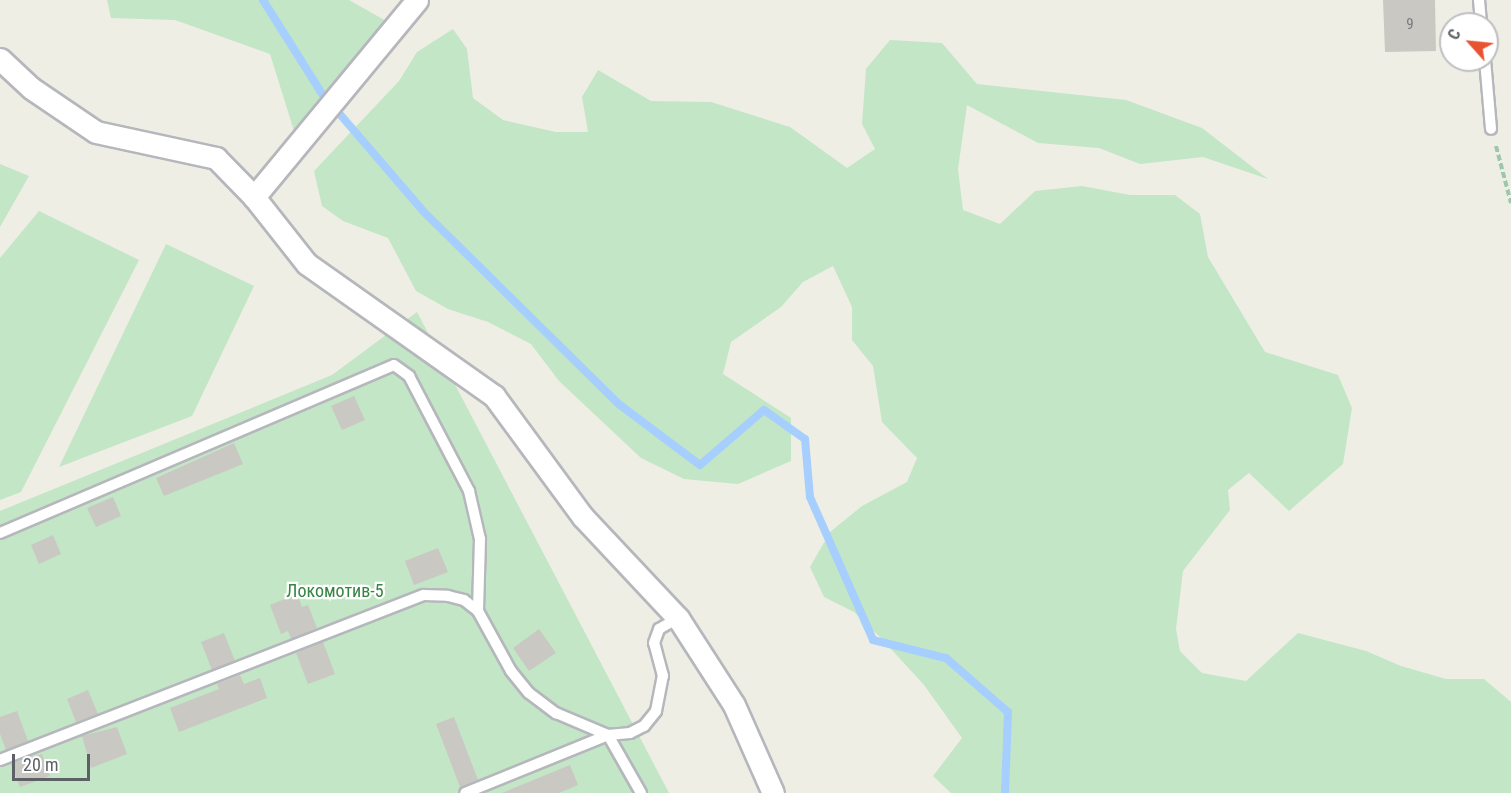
<!DOCTYPE html>
<meta charset="utf-8">
<style>
body{margin:0}
#map{position:relative;width:1511px;height:793px;overflow:hidden;background:#efeee5;font-family:"Roboto Condensed",sans-serif}
div>[style]{position:absolute}
.green>*{inset:0;background:#c2e6c6}
.stream>*{height:8px;margin:-4px;padding:0 4px;transform-origin:4px;border-radius:4px;background:#a6cefe}
.building>*{inset:0;background:#cac8c2}
.path>*{height:4px;margin-top:-2px;transform-origin:0;background:repeating-linear-gradient(90deg,#9bc7ac 0 6px,transparent 0 9px)}
.roads{filter:drop-shadow(2px 0 #b5b7bc) drop-shadow(-2px 0 #b5b7bc) drop-shadow(0 2px #b5b7bc) drop-shadow(0 -2px #b5b7bc)}
.lane>*{height:10px;margin:-5px;padding:0 5px;transform-origin:5px;border-radius:5px;background:#fff}
.street>*{height:21px;margin:-10.5px;padding:0 10.5px;transform-origin:10.5px;border-radius:10.5px;background:#fff}
span{translate:-50% -50%;white-space:nowrap;text-align:center;line-height:1.15;-webkit-text-stroke:4.5px #fff;paint-order:stroke}
.number-label{font-size:15px;color:#787a7c}
.number-label span{-webkit-text-stroke-width:0}
.park-label{font-size:18px;color:#358441}
.north{position:absolute;left:1439px;top:12px;width:60px;height:60px;box-sizing:border-box;background:#fff;border:2px solid #bebfc1;border-radius:50%;rotate:297deg;font-size:16px;font-weight:700;line-height:24px;text-align:center;color:#5d6065}
.north::after{content:'';display:block;margin:auto;width:21px;height:27px;background:#e85432;clip-path:polygon(50% 0,100% 100%,50% 72%,0 100%)}
.scale{position:absolute;left:12px;top:754px;width:78px;height:27px;box-sizing:border-box;border:3px solid #5d6065;border-top:0;padding-left:8px;font-size:18px;line-height:21px;white-space:nowrap;color:#5d6065;-webkit-text-stroke:4px #fff;paint-order:stroke}
</style>
<div id="map">
<div class="green">
<div style="clip-path:polygon(107px 0,349px 0,388px 22px,294px 131px,270px 54px,175px 20px,111px 18px)"></div>
<div style="clip-path:polygon(453px 29px,467px 49px,473px 98px,503px 120px,556px 132px,588px 132px,582px 97px,598px 70px,651px 101px,711px 102px,790px 127px,847px 168px,875px 149px,862px 124px,866px 69px,890px 40px,942px 43px,977px 84px,1126px 100px,1202px 128px,1268px 179px,1203px 157px,1140px 164px,1099px 148px,1038px 143px,967px 105px,958px 169px,963px 210px,1000px 224px,1035px 191px,1082px 186px,1130px 195px,1175px 195px,1200px 214px,1208px 257px,1265px 352px,1338px 375px,1352px 408px,1343px 464px,1289px 511px,1249px 473px,1228px 490px,1230px 510px,1183px 571px,1176px 629px,1180px 651px,1202px 673px,1246px 681px,1298px 633px,1366px 651px,1401px 666px,1446px 679px,1484px 679px,1511px 702px,1511px 793px,951px 793px,933px 776px,962px 738px,924px 685px,881px 638px,854px 612px,824px 597px,810px 567px,830px 532px,862px 506px,907px 482px,917px 458px,882px 422px,873px 366px,852px 340px,852px 307px,833px 266px,803px 282px,781px 307px,731px 342px,723px 374px,791px 418px,791px 461px,738px 484px,684px 479px,641px 458px,559px 381px,531px 344px,488px 322px,448px 309px,416px 291px,388px 238px,343px 221px,322px 206px,314px 171px,399px 81px,417px 52px)"></div>
<div style="clip-path:polygon(0 164px,29px 176px,0 227px)"></div>
<div style="clip-path:polygon(39px 211px,139px 260px,21px 492px,0 500px,0 258px)"></div>
<div style="clip-path:polygon(166px 244px,254px 286px,192px 416px,59px 467px)"></div>
<div style="clip-path:polygon(417px 312px,669px 793px,0 793px,0 511px,332px 375px)"></div>
</div>
<div class="stream">
<div style="left:263px;top:0;width:115px;rotate:57.8deg"></div>
<div style="left:338px;top:112px;width:132px;rotate:49.3deg"></div>
<div style="left:424px;top:212px;width:275px;rotate:44.6deg"></div>
<div style="left:620px;top:405px;width:100px;rotate:36.9deg"></div>
<div style="left:700px;top:465px;width:84px;rotate:-40.7deg"></div>
<div style="left:764px;top:410px;width:50px;rotate:35.3deg"></div>
<div style="left:805px;top:439px;width:58px;rotate:85.1deg"></div>
<div style="left:810px;top:497px;width:156px;rotate:66.2deg"></div>
<div style="left:873px;top:640px;width:75px;rotate:13.9deg"></div>
<div style="left:946px;top:658px;width:82px;rotate:41.1deg"></div>
<div style="left:1008px;top:712px;width:81px;rotate:92.1deg"></div>
</div>
<div class="building">
<div style="clip-path:polygon(1383px 0,1435px 0,1436px 51px,1385px 52px)"></div>
<div style="clip-path:polygon(354px 396px,365px 420px,342px 430px,331px 406px)"></div>
<div style="clip-path:polygon(234px 443px,243px 464px,164px 496px,156px 478px)"></div>
<div style="clip-path:polygon(113px 497px,121px 516px,96px 527px,87px 508px)"></div>
<div style="clip-path:polygon(53px 535px,61px 554px,39px 564px,31px 545px)"></div>
<div style="clip-path:polygon(438px 548px,448px 572px,414px 585px,405px 561px)"></div>
<div style="clip-path:polygon(297px 594px,302px 607px,308px 605px,317px 628px,291px 639px,288px 631px,281px 634px,270px 605px)"></div>
<div style="clip-path:polygon(539px 629px,556px 653px,529px 671px,513px 648px)"></div>
<div style="clip-path:polygon(224px 633px,235px 661px,212px 670px,201px 642px)"></div>
<div style="clip-path:polygon(323px 642px,335px 674px,308px 684px,296px 653px)"></div>
<div style="clip-path:polygon(240px 675px,244px 684px,260px 678px,267px 698px,179px 732px,170px 708px,219px 689px,217px 684px)"></div>
<div style="clip-path:polygon(88px 690px,98px 714px,76px 722px,67px 699px)"></div>
<div style="clip-path:polygon(17px 711px,28px 741px,6px 750px,0 734px,0 717px)"></div>
<div style="clip-path:polygon(454px 717px,478px 780px,460px 787px,436px 724px)"></div>
<div style="clip-path:polygon(117px 727px,127px 754px,91px 768px,82px 736px)"></div>
<div style="clip-path:polygon(42px 754px,50px 776px,20px 787px,11px 764px)"></div>
<div style="clip-path:polygon(570px 765px,578px 785px,559px 793px,502px 793px)"></div>
</div>
<div class="path">
<div style="left:1496px;top:146px;width:59px;rotate:75.3deg"></div>
</div>
<div class="roads">
<div class="lane">
<div style="left:1479px;top:0;width:24px;rotate:85deg"></div>
<div style="left:1485px;top:60px;width:69px;rotate:85deg"></div>
<div style="left:0;top:533px;width:428px;rotate:-23.1deg"></div>
<div style="left:394px;top:365px;width:19px;rotate:36deg"></div>
<div style="left:409px;top:376px;width:130px;rotate:62.4deg"></div>
<div style="left:469px;top:491px;width:49px;rotate:77.1deg"></div>
<div style="left:480px;top:539px;width:72px;rotate:91.6deg"></div>
<div style="left:0;top:760px;width:455px;rotate:-21.3deg"></div>
<div style="left:424px;top:595px;width:24px;rotate:2deg"></div>
<div style="left:448px;top:596px;width:16px;rotate:14deg"></div>
<div style="left:464px;top:600px;width:18px;rotate:38deg"></div>
<div style="left:478px;top:611px;width:68px;rotate:61.2deg"></div>
<div style="left:511px;top:671px;width:28px;rotate:51deg"></div>
<div style="left:529px;top:693px;width:34px;rotate:37deg"></div>
<div style="left:556px;top:713px;width:56px;rotate:22.9deg"></div>
<div style="left:608px;top:735px;width:154px;rotate:157.9deg"></div>
<div style="left:641px;top:793px;width:67px;rotate:-119.6deg"></div>
<div style="left:608px;top:735px;width:22px;rotate:-5deg"></div>
<div style="left:630px;top:733px;width:16px;rotate:-27deg"></div>
<div style="left:644px;top:726px;width:19px;rotate:-51deg"></div>
<div style="left:656px;top:711px;width:36px;rotate:-79deg"></div>
<div style="left:663px;top:676px;width:34px;rotate:-105deg"></div>
<div style="left:654px;top:643px;width:15px;rotate:-70deg"></div>
<div style="left:659px;top:629px;width:22px;rotate:-30deg"></div>
</div>
<div class="street">
<div style="left:417px;top:0;width:256px;rotate:129.6deg"></div>
<div style="left:254px;top:197px;width:85px;rotate:51.7deg"></div>
<div style="left:307px;top:264px;width:229px;rotate:35.2deg"></div>
<div style="left:494px;top:396px;width:150px;rotate:53.7deg"></div>
<div style="left:583px;top:517px;width:139px;rotate:46.8deg"></div>
<div style="left:678px;top:618px;width:103px;rotate:57.2deg"></div>
<div style="left:734px;top:705px;width:96px;rotate:66.1deg"></div>
<div style="left:0;top:59px;width:42px;rotate:43.1deg"></div>
<div style="left:31px;top:88px;width:78px;rotate:34.1deg"></div>
<div style="left:96px;top:132px;width:123px;rotate:12.2deg"></div>
<div style="left:216px;top:158px;width:54px;rotate:45.7deg"></div>
</div>
</div>
<div class="number-label">
<span style="left:1410px;top:25px">9</span>
</div>
<div class="park-label">
<span style="left:335px;top:591px">Локомотив-5</span>
</div>
<div class="north">С</div>
<div class="scale">20 m</div>
</div>
